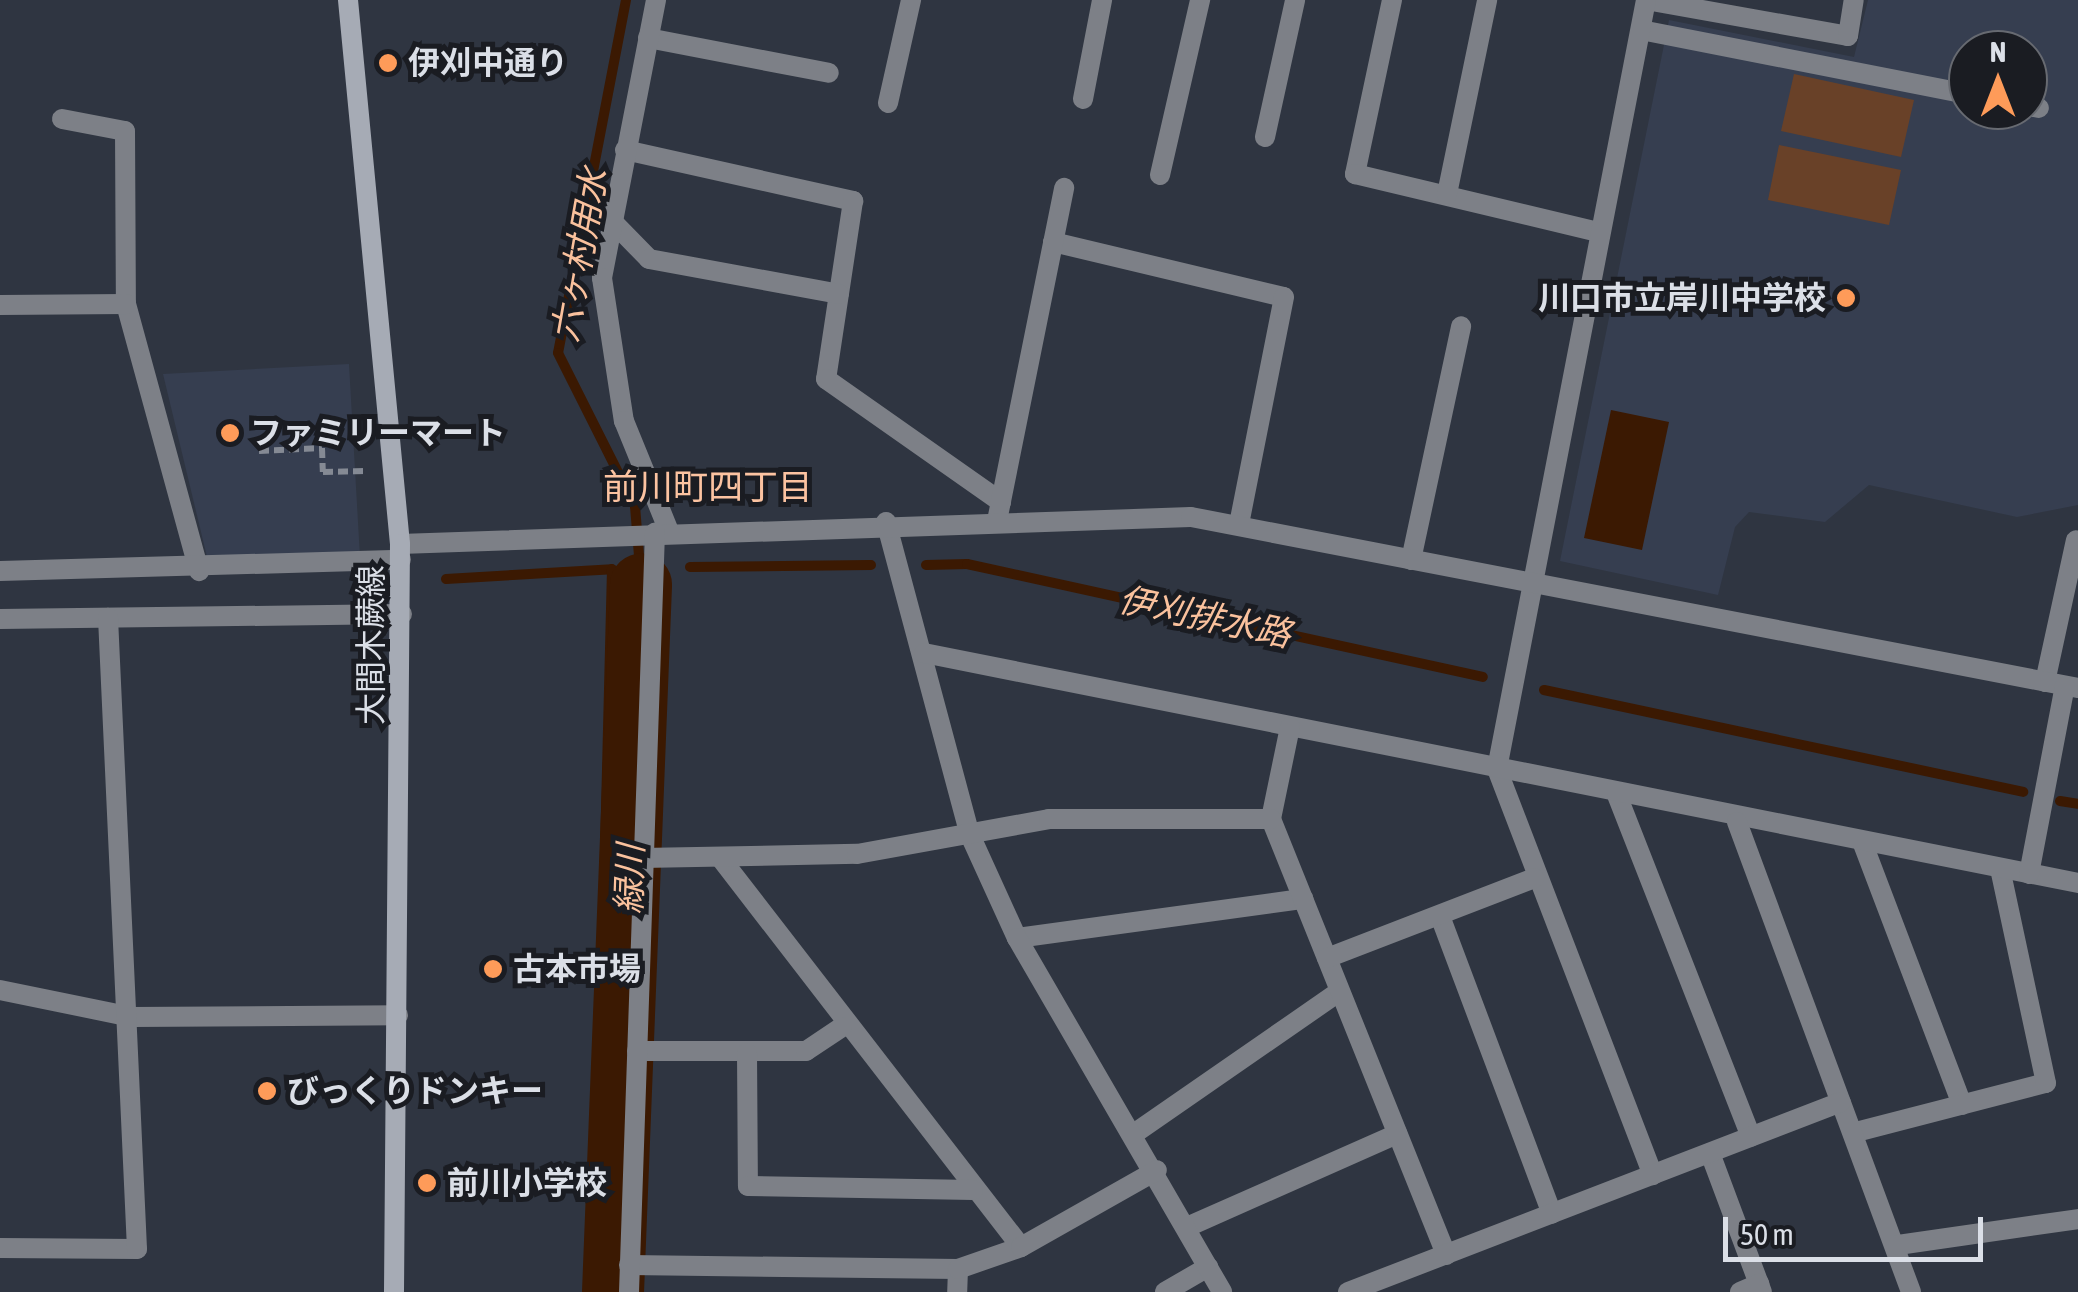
<!DOCTYPE html>
<meta charset="utf-8">
<style>
body{margin:0}
#map{position:relative;width:2078px;height:1292px;overflow:hidden;background:#2f3541;font-family:"Asap Condensed","Noto Sans JP",sans-serif}
div>[style]{position:absolute}
.built>*{inset:0;background:#363e50}
.green>*{inset:0;background:#694128}
.water>*{inset:0;background:#3b1902}
.stream>*{height:10px;margin:-5px;padding:0 5px;transform-origin:5px;border-radius:5px;background:#3b1902}
.river>*{height:62px;margin:-31px;padding:0 31px;transform-origin:31px;border-radius:31px;background:#3b1902}
.path>*{height:6px;margin-top:-3px;transform-origin:0;background:repeating-linear-gradient(90deg,#858a94 0 10px,transparent 0 15px)}
.lane>*{height:20px;margin:-10px;padding:0 10px;transform-origin:10px;border-radius:10px;background:#7d8087}
.street>*{height:20px;margin:-10px;padding:0 10px;transform-origin:10px;border-radius:10px;background:#7d8087}
.secondary>*{height:20px;margin:-10px;padding:0 10px;transform-origin:10px;border-radius:10px;background:#a6abb5}
.dots>*{width:28px;height:28px;translate:-50% -50%;box-sizing:border-box;border:5px solid #1a1c22;border-radius:50%}
span{translate:-50% -50%;white-space:nowrap;text-align:center;line-height:1.15;-webkit-text-stroke:10px #1a1c22;paint-order:stroke}
.poi-label{font-size:32px;color:#dbdfe7;font-weight:700}
.left{translate:0 -50%;text-align:left}
.right{translate:-100% -50%;text-align:right}
.street-label{font-size:32px;color:#dbdfe7}
.water-label{font-size:35px;color:#fac19d;font-style:italic}
.neighbourhood-label{font-size:35px;color:#fcc3a1}
.north{position:absolute;left:1948px;top:30px;width:100px;height:100px;box-sizing:border-box;background:#1a1c22;border:2px solid #676a71;border-radius:50%;rotate:0deg;font-size:28px;font-weight:700;line-height:40px;text-align:center;color:#dbdfe7}
.north::after{content:'';display:block;margin:auto;width:35px;height:45px;background:#fe9b59;clip-path:polygon(50% 0,100% 100%,50% 72%,0 100%)}
.scale{position:absolute;left:1723px;top:1217px;width:260px;height:45px;box-sizing:border-box;border:5px solid #dbdfe7;border-top:0;padding-left:12px;font-size:30px;line-height:35px;white-space:nowrap;color:#dbdfe7;-webkit-text-stroke:8px #1a1c22;paint-order:stroke}
</style>
<div id="map">
<div class="built">
<div style="clip-path:polygon(evenodd,1868px 0,2078px 0,2078px 505px,2017px 517px,1869px 485px,1825px 522px,1749px 512px,1735px 527px,1718px 595px,1560px 561px,1669px 20px,1854px 57px,1868px 0,1968px 50px,2028px 50px,2028px 110px,1968px 110px,1968px 50px)"></div>
<div style="clip-path:polygon(349px 364px,360px 557px,208px 561px,163px 374px)"></div>
</div>
<div class="green">
<div style="clip-path:polygon(1794px 74px,1914px 100px,1901px 157px,1781px 131px)"></div>
<div style="clip-path:polygon(1779px 145px,1901px 170px,1889px 225px,1768px 200px)"></div>
</div>
<div class="water">
<div style="clip-path:polygon(1611px 410px,1669px 422px,1642px 550px,1584px 538px)"></div>
</div>
<div class="stream">
<div style="left:626px;top:0;width:359px;rotate:100.9deg"></div>
<div style="left:558px;top:353px;width:171px;rotate:63.3deg"></div>
<div style="left:635px;top:506px;width:50px;rotate:85.4deg"></div>
<div style="left:926px;top:565px;width:41px;rotate:-1.4deg"></div>
<div style="left:967px;top:564px;width:528px;rotate:12.35deg"></div>
<div style="left:690px;top:567px;width:181px;rotate:-0.6deg"></div>
<div style="left:446px;top:579px;width:166px;rotate:-3.4deg"></div>
<div style="left:612px;top:569px;width:723px;rotate:91.43deg"></div>
<div style="left:1544px;top:690px;width:490px;rotate:12deg"></div>
<div style="left:2060px;top:801px;width:18px;rotate:9deg"></div>
</div>
<div class="river">
<div style="left:613px;top:1292px;width:708px;rotate:-87.73deg"></div>
</div>
<div class="path">
<div style="left:259px;top:451px;width:63px;rotate:-2.7deg"></div>
<div style="left:322px;top:448px;width:24px;rotate:88deg"></div>
<div style="left:323px;top:472px;width:43px;rotate:-1.3deg"></div>
</div>
<div class="lane">
<div style="left:1392px;top:0;width:178px;rotate:102deg"></div>
<div style="left:1355px;top:174px;width:251px;rotate:13.4deg"></div>
<div style="left:1646px;top:0;width:205px;rotate:10.1deg"></div>
<div style="left:1848px;top:36px;width:36px;rotate:-81deg"></div>
<div style="left:1641px;top:30px;width:333px;rotate:11.1deg"></div>
<div style="left:648px;top:38px;width:184px;rotate:10.9deg"></div>
<div style="left:1083px;top:99px;width:101px;rotate:-79.1deg"></div>
<div style="left:888px;top:103px;width:106px;rotate:-77.4deg"></div>
<div style="left:2028px;top:106px;width:11px;rotate:10deg"></div>
<div style="left:1265px;top:137px;width:140px;rotate:-77.6deg"></div>
<div style="left:625px;top:150px;width:234px;rotate:12.6deg"></div>
<div style="left:853px;top:201px;width:180px;rotate:98.6deg"></div>
<div style="left:826px;top:379px;width:214px;rotate:35.1deg"></div>
<div style="left:1160px;top:175px;width:180px;rotate:-77.1deg"></div>
<div style="left:1447px;top:194px;width:198px;rotate:-78.3deg"></div>
<div style="left:610px;top:219px;width:56px;rotate:45.7deg"></div>
<div style="left:649px;top:259px;width:193px;rotate:10.4deg"></div>
<div style="left:1053px;top:242px;width:237px;rotate:13.4deg"></div>
<div style="left:1284px;top:297px;width:232px;rotate:101.2deg"></div>
<div style="left:1411px;top:560px;width:239px;rotate:-77.9deg"></div>
<div style="left:2045px;top:682px;width:145px;rotate:-77.7deg"></div>
<div style="left:1617px;top:795px;width:367px;rotate:68.6deg"></div>
<div style="left:1863px;top:844px;width:279px;rotate:69.2deg"></div>
<div style="left:722px;top:860px;width:489px;rotate:52.3deg"></div>
<div style="left:1440px;top:916px;width:318px;rotate:69.4deg"></div>
<div style="left:1017px;top:938px;width:289px;rotate:-7.8deg"></div>
<div style="left:637px;top:1051px;width:169px"></div>
<div style="left:806px;top:1051px;width:43px;rotate:-33.7deg"></div>
<div style="left:747px;top:1053px;width:133px;rotate:89.6deg"></div>
<div style="left:748px;top:1186px;width:225px;rotate:1deg"></div>
<div style="left:1856px;top:1132px;width:196px;rotate:-14.5deg"></div>
<div style="left:2046px;top:1083px;width:219px;rotate:-102.1deg"></div>
<div style="left:1135px;top:1133px;width:248px;rotate:-34.7deg"></div>
<div style="left:1187px;top:1227px;width:230px;rotate:-23.9deg"></div>
<div style="left:1165px;top:1292px;width:50px;rotate:-30.2deg"></div>
</div>
<div class="street">
<div style="left:656px;top:0;width:283px;rotate:101deg"></div>
<div style="left:602px;top:278px;width:145px;rotate:81.3deg"></div>
<div style="left:624px;top:421px;width:119px;rotate:67.8deg"></div>
<div style="left:1646px;top:0;width:783px;rotate:100.97deg"></div>
<div style="left:1497px;top:769px;width:435px;rotate:69deg"></div>
<div style="left:62px;top:119px;width:64px;rotate:10.8deg"></div>
<div style="left:125px;top:131px;width:173px;rotate:89.7deg"></div>
<div style="left:126px;top:304px;width:277px;rotate:74.7deg"></div>
<div style="left:0;top:305px;width:126px;rotate:-0.5deg"></div>
<div style="left:997px;top:521px;width:340px;rotate:-78.6deg"></div>
<div style="left:886px;top:522px;width:324px;rotate:75deg"></div>
<div style="left:970px;top:835px;width:113px;rotate:65.5deg"></div>
<div style="left:1017px;top:938px;width:409px;rotate:59.9deg"></div>
<div style="left:400px;top:544px;width:791px;rotate:-1.95deg"></div>
<div style="left:1191px;top:517px;width:903px;rotate:10.91deg"></div>
<div style="left:0;top:571px;width:401px;rotate:-1.6deg"></div>
<div style="left:0;top:619px;width:402px;rotate:-0.7deg"></div>
<div style="left:924px;top:653px;width:1177px;rotate:11.27deg"></div>
<div style="left:1290px;top:727px;width:94px;rotate:101.7deg"></div>
<div style="left:1271px;top:819px;width:470px;rotate:68.1deg"></div>
<div style="left:1737px;top:822px;width:501px;rotate:69.68deg"></div>
<div style="left:642px;top:858px;width:215px;rotate:-1.1deg"></div>
<div style="left:857px;top:854px;width:195px;rotate:-10.3deg"></div>
<div style="left:1049px;top:819px;width:222px"></div>
<div style="left:2029px;top:874px;width:191px;rotate:-79.2deg"></div>
<div style="left:1327px;top:958px;width:222px;rotate:-21.1deg"></div>
<div style="left:0;top:990px;width:135px;rotate:11.6deg"></div>
<div style="left:132px;top:1017px;width:266px;rotate:-0.4deg"></div>
<div style="left:1710px;top:1153px;width:148px;rotate:69.5deg"></div>
<div style="left:1898px;top:1245px;width:182px;rotate:-8.2deg"></div>
<div style="left:0;top:1248px;width:137px;rotate:0.4deg"></div>
<div style="left:137px;top:1249px;width:632px;rotate:-92.63deg"></div>
<div style="left:629px;top:1265px;width:329px;rotate:0.7deg"></div>
<div style="left:958px;top:1269px;width:23px;rotate:92deg"></div>
<div style="left:958px;top:1269px;width:67px;rotate:-19.2deg"></div>
<div style="left:1021px;top:1247px;width:156px;rotate:-29.5deg"></div>
<div style="left:629px;top:1292px;width:760px;rotate:-88.04deg"></div>
<div style="left:1348px;top:1292px;width:528px;rotate:-21.08deg"></div>
<div style="left:1740px;top:1292px;width:21px;rotate:-23deg"></div>
</div>
<div class="secondary">
<div style="left:348px;top:0;width:546px;rotate:84.54deg"></div>
<div style="left:400px;top:544px;width:748px;rotate:90.46deg"></div>
</div>
<div class="dots">
<div style="left:388px;top:63px;background:#fe9b59"></div>
<div style="left:1846px;top:298px;background:#fe9b59"></div>
<div style="left:230px;top:433px;background:#fe9b59"></div>
<div style="left:493px;top:969px;background:#fe9b59"></div>
<div style="left:267px;top:1091px;background:#fe9b59"></div>
<div style="left:427px;top:1183px;background:#fe9b59"></div>
</div>
<div class="poi-label">
<span class="left" style="left:408px;top:63px">伊刈中通り</span>
<span class="right" style="left:1826px;top:298px">川口市立岸川中学校</span>
<span class="left" style="left:250px;top:433px">ファミリーマート</span>
<span class="left" style="left:513px;top:969px">古本市場</span>
<span class="left" style="left:287px;top:1091px">びっくりドンキー</span>
<span class="left" style="left:447px;top:1183px">前川小学校</span>
</div>
<div class="street-label">
<span style="left:371px;top:645px;rotate:-90deg">大間木蕨線</span>
</div>
<div class="water-label">
<span style="left:579px;top:255px;rotate:-80deg">六ヶ村用水</span>
<span style="left:1205px;top:616px;rotate:12deg">伊刈排水路</span>
<span style="left:629px;top:879px;rotate:-88deg">緑川</span>
</div>
<div class="neighbourhood-label">
<span style="left:708px;top:486px">前川町四丁目</span>
</div>
<div class="north">N</div>
<div class="scale">50 m</div>
</div>
